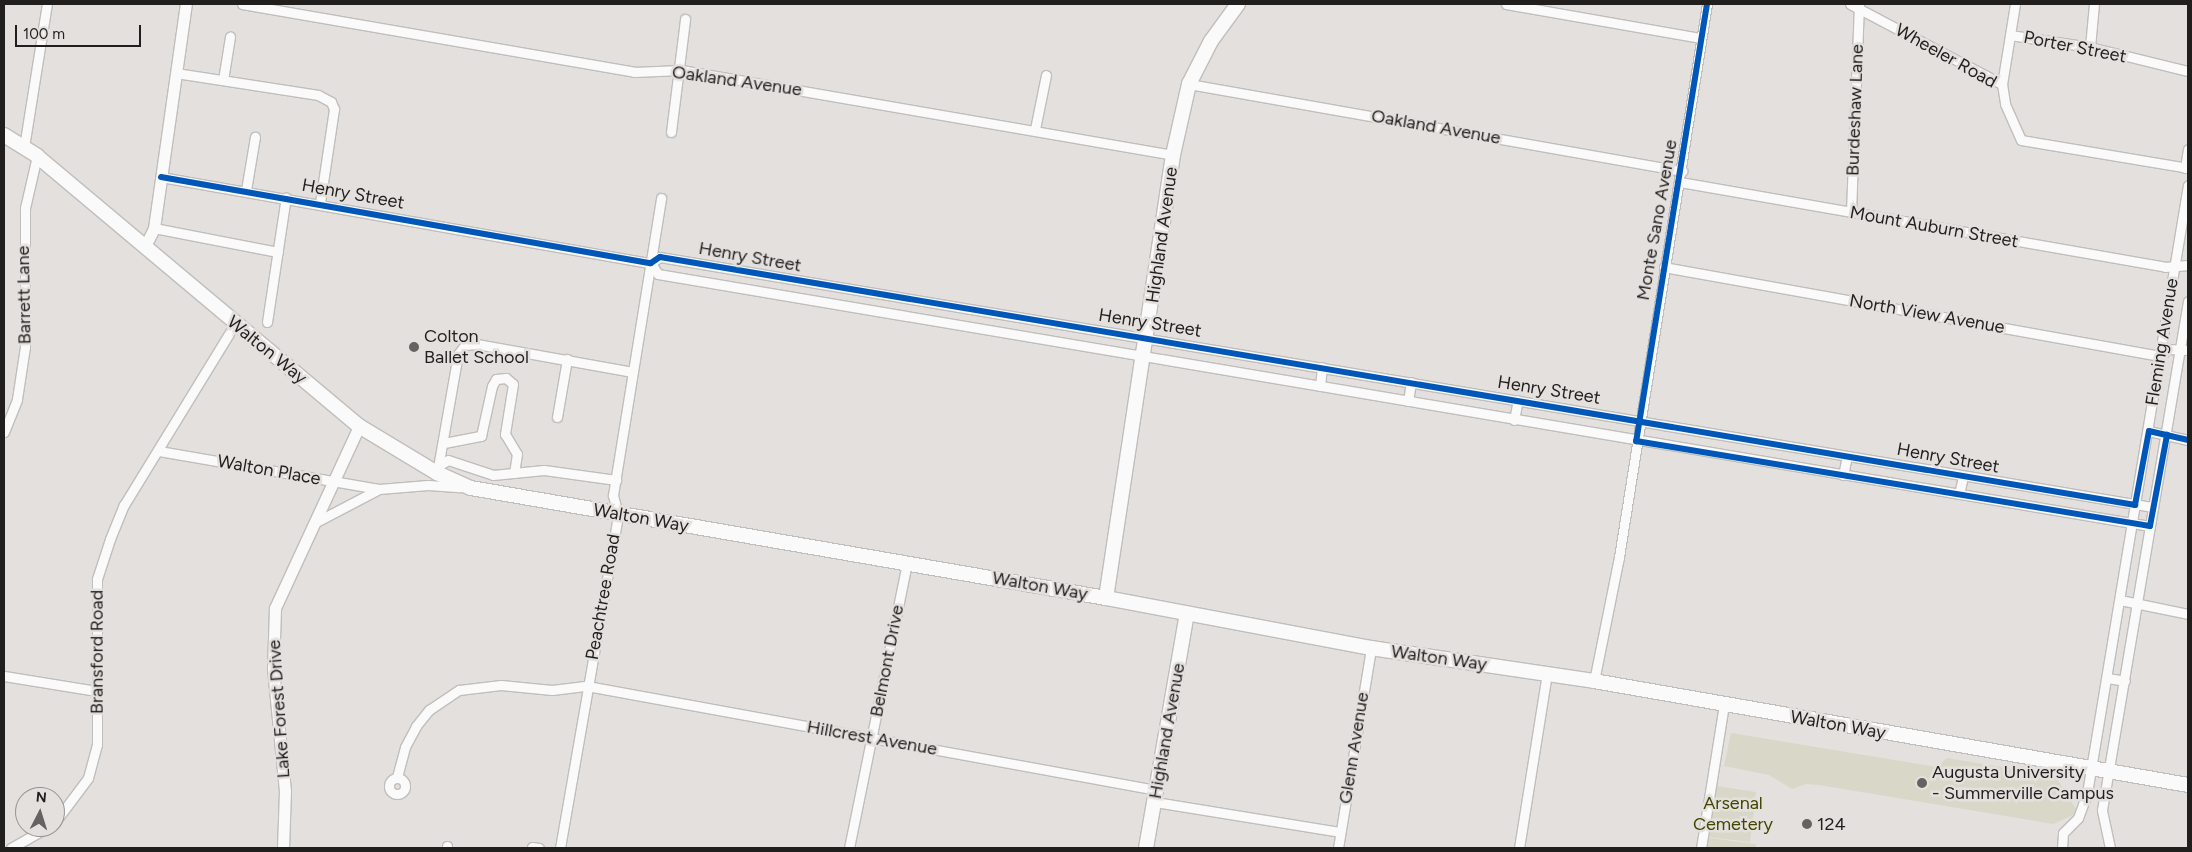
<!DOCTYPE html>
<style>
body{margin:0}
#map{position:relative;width:2192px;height:852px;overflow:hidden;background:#e3e0de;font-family:Figtree,sans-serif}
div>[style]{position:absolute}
.green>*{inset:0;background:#d9d8c8}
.roads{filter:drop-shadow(1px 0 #c0bebc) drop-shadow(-1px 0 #c0bebc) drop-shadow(0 1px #c0bebc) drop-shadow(0 -1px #c0bebc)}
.minor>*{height:9px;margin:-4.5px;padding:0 4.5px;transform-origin:4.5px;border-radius:4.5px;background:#fbfafa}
.minor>.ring{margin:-4.5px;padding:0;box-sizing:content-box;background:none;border:9px solid #fbfafa;border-radius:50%}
.tertiary>*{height:11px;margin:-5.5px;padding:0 5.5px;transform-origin:5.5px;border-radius:5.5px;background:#fbfafa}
.secondary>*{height:14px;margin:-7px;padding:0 7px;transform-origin:7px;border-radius:7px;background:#fbfafa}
.cycleway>*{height:6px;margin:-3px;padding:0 3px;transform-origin:3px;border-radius:3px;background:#0057b8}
.dots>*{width:14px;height:14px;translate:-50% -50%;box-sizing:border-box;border:2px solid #e4e0dd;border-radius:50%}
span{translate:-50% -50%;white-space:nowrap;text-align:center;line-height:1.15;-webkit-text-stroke:5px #e4e0dd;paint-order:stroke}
.street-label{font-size:18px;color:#201f1e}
.poi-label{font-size:18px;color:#201f1e}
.left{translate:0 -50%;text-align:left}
.park-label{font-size:18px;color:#434500}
.frame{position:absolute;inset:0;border:5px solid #201f1e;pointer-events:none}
.north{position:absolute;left:15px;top:787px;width:50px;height:50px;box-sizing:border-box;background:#e4e0dd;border:1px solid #969391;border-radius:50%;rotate:5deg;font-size:14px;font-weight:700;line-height:20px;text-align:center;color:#201f1e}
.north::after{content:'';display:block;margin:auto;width:18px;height:22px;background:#646361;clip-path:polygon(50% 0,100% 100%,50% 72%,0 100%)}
.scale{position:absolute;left:15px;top:25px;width:126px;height:22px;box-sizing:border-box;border:2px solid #201f1e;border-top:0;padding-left:6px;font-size:15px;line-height:18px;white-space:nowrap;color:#201f1e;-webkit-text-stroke:4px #e4e0dd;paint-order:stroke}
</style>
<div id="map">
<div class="green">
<div style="clip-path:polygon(1731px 733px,1937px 767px,1947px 758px,2055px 776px,2076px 809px,2073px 815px,2053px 824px,1819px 785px,1806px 784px,1792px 789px,1769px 775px,1724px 766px)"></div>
<div style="clip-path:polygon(1717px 786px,1756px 792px,1750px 842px,1709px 837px)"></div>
<div style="clip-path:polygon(1709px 838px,1756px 844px,1756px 848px,1707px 848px)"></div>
</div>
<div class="roads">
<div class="minor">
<div style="left:242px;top:4px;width:398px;rotate:9.8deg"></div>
<div style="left:634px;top:72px;width:47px;rotate:-2.4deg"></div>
<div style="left:681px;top:70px;width:499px;rotate:9.8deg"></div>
<div style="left:1506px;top:4px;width:198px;rotate:9.9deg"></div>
<div style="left:1850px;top:4px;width:172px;rotate:27.8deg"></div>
<div style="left:2015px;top:4px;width:81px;rotate:99.2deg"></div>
<div style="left:2002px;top:84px;width:20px;rotate:81deg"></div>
<div style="left:2005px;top:104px;width:39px;rotate:66deg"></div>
<div style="left:2021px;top:140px;width:169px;rotate:9.5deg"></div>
<div style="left:2010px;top:35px;width:81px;rotate:8.5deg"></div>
<div style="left:2090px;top:47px;width:101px;rotate:13.8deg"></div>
<div style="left:2090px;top:47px;width:43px;rotate:-84.7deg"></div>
<div style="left:176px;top:73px;width:144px;rotate:8.8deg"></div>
<div style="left:318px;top:95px;width:15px;rotate:28deg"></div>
<div style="left:331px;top:102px;width:8px;rotate:67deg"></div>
<div style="left:334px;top:109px;width:95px;rotate:98.5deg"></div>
<div style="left:223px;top:80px;width:44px;rotate:-80.8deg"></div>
<div style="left:1189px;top:84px;width:501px;rotate:10.01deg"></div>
<div style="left:1035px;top:129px;width:55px;rotate:-78.5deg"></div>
<div style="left:671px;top:132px;width:114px;rotate:-82.9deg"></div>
<div style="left:24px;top:147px;width:145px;rotate:-80.9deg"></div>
<div style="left:2185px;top:168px;width:19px;rotate:-81deg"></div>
<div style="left:161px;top:177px;width:497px;rotate:10deg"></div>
<div style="left:651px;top:263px;width:11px;rotate:-34deg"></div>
<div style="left:660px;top:257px;width:1514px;rotate:9.51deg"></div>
<div style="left:1680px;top:182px;width:492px;rotate:9.9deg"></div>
<div style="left:2165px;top:267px;width:23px;rotate:-5deg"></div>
<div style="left:246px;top:190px;width:54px;rotate:-80.4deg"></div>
<div style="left:1851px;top:212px;width:208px;rotate:-87.8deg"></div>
<div style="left:154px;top:228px;width:126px;rotate:11deg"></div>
<div style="left:651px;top:263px;width:13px;rotate:58deg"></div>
<div style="left:658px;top:274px;width:1513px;rotate:9.59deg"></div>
<div style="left:1664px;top:267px;width:504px;rotate:10.17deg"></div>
<div style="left:2160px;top:356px;width:11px;rotate:-41deg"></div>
<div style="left:2168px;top:349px;width:20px;rotate:3deg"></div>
<div style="left:267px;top:322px;width:126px;rotate:-81.4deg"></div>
<div style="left:1320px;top:386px;width:19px;rotate:-84deg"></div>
<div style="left:1408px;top:401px;width:19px;rotate:-81deg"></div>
<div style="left:557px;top:417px;width:59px;rotate:-80.2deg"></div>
<div style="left:1514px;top:420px;width:20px;rotate:-79deg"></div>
<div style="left:2149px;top:431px;width:40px;rotate:13deg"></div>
<div style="left:4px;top:432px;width:35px;rotate:-68deg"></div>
<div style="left:17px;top:399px;width:53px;rotate:-81.3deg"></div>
<div style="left:25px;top:347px;width:139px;rotate:-90deg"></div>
<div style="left:25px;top:208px;width:53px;rotate:-77deg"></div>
<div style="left:444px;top:443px;width:38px;rotate:-11deg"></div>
<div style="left:481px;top:436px;width:51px;rotate:-77.6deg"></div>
<div style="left:492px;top:386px;width:8px;rotate:-60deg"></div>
<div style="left:496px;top:379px;width:10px;rotate:-6deg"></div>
<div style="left:506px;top:378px;width:9px;rotate:41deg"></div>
<div style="left:513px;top:384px;width:51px;rotate:99.1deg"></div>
<div style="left:505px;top:434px;width:23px;rotate:59deg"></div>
<div style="left:517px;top:454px;width:19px;rotate:99deg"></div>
<div style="left:159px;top:451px;width:223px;rotate:9.8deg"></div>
<div style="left:440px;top:465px;width:9px;rotate:-32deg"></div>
<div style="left:448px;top:460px;width:47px;rotate:18.4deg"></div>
<div style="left:493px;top:475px;width:51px;rotate:-5.6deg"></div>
<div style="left:544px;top:470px;width:73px;rotate:7.9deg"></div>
<div style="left:437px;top:473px;width:121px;rotate:-80deg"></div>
<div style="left:458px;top:354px;width:11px;rotate:-52deg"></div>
<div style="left:465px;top:345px;width:12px;rotate:-5deg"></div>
<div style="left:477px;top:344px;width:158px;rotate:10.2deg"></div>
<div style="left:1843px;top:475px;width:19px;rotate:-78deg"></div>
<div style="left:1959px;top:494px;width:18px;rotate:-77deg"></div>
<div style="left:318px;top:521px;width:69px;rotate:-27.7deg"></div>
<div style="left:379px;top:489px;width:49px;rotate:-4.7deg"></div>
<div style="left:428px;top:485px;width:32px;rotate:4deg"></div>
<div style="left:2120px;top:600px;width:69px;rotate:11.6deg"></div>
<div style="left:4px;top:676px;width:94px;rotate:9.2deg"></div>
<div style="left:2107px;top:678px;width:18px;rotate:9deg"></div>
<div style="left:1594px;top:681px;width:126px;rotate:-78.6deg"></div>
<div style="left:1619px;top:557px;width:560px;rotate:-80.96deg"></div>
<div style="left:397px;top:777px;width:31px;rotate:-75deg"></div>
<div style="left:405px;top:747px;width:24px;rotate:-62deg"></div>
<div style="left:416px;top:726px;width:21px;rotate:-51deg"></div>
<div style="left:429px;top:710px;width:36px;rotate:-34deg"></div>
<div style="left:459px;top:690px;width:42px;rotate:-6.8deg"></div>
<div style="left:501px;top:685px;width:51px;rotate:5.6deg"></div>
<div style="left:552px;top:690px;width:35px;rotate:-7deg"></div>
<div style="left:587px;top:686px;width:578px;rotate:10.36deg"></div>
<div class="ring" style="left:389px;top:778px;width:7px;height:7px"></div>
<div style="left:1155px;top:802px;width:187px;rotate:9.2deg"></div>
<div style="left:55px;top:822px;width:55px;rotate:-53.1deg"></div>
<div style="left:88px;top:778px;width:34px;rotate:-75deg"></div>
<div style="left:97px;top:745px;width:166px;rotate:-90deg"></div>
<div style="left:97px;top:579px;width:42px;rotate:-72deg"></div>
<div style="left:110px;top:539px;width:37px;rotate:-68deg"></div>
<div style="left:124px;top:505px;width:212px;rotate:-58.5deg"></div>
<div style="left:532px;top:847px;width:7px;rotate:8deg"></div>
<div style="left:11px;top:848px;width:43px;rotate:-29.6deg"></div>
<div style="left:447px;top:848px;width:2px;rotate:-90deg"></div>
<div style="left:560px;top:848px;width:339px;rotate:-80.1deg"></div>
<div style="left:618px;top:514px;width:20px;rotate:-105deg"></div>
<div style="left:613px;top:495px;width:301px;rotate:-80.8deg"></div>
<div style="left:849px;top:848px;width:291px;rotate:-78.5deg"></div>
<div style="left:1338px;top:848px;width:203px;rotate:-80.6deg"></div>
<div style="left:1519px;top:848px;width:176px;rotate:-80.9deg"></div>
<div style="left:1701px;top:848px;width:145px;rotate:-80.9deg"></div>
<div style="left:2062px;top:848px;width:15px;rotate:-86deg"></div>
<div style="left:2063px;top:833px;width:21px;rotate:-45deg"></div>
<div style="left:2078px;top:818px;width:27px;rotate:-70deg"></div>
<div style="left:2087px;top:793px;width:616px;rotate:-80.57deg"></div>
<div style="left:2110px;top:848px;width:39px;rotate:-102deg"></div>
<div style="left:2102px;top:810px;width:516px;rotate:-80.41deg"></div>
</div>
<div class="tertiary">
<div style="left:145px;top:246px;width:20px;rotate:-63deg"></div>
<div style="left:154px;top:228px;width:226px;rotate:-81.9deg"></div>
<div style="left:283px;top:848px;width:57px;rotate:-88deg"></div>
<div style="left:285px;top:791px;width:123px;rotate:-95.6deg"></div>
<div style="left:273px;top:669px;width:61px;rotate:-88.1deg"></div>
<div style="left:275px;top:608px;width:200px;rotate:-65.2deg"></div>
</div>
<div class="secondary">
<div style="left:4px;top:135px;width:39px;rotate:32deg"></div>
<div style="left:37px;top:156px;width:420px;rotate:40deg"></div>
<div style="left:359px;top:426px;width:91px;rotate:31.1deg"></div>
<div style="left:437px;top:473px;width:37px;rotate:24deg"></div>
<div style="left:471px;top:488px;width:644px;rotate:9.83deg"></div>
<div style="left:1106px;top:598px;width:270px;rotate:10.7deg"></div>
<div style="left:1371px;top:648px;width:225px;rotate:8.4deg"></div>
<div style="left:1594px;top:681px;width:603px;rotate:9.93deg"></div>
<div style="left:1106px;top:598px;width:448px;rotate:-81.4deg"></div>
<div style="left:1173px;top:155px;width:73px;rotate:-77.3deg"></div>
<div style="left:1189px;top:84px;width:48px;rotate:-62.9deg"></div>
<div style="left:1211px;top:41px;width:46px;rotate:-53.9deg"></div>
<div style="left:1146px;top:848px;width:238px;rotate:-80.1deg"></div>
</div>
</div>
<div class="cycleway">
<div style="left:1707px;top:4px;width:443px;rotate:99.2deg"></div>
<div style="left:1636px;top:441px;width:521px;rotate:9.39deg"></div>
<div style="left:2150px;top:526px;width:93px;rotate:-79.4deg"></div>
<div style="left:161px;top:177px;width:497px;rotate:10deg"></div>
<div style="left:651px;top:263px;width:11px;rotate:-34deg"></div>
<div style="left:660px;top:257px;width:1496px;rotate:9.54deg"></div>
<div style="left:2135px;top:505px;width:75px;rotate:-79.3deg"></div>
<div style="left:2149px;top:431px;width:40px;rotate:13deg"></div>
</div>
<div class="dots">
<div style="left:414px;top:347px;background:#646361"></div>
<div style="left:1922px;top:783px;background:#646361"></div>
<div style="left:1807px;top:824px;background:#646361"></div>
</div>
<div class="street-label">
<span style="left:2075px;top:47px;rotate:11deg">Porter Street</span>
<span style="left:1946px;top:56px;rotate:29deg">Wheeler Road</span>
<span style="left:737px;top:81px;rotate:8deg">Oakland Avenue</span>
<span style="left:1855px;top:110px;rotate:-88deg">Burdeshaw Lane</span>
<span style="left:1436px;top:127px;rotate:10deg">Oakland Avenue</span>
<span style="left:353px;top:194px;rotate:10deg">Henry Street</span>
<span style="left:1657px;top:220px;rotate:-80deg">Monte Sano Avenue</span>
<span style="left:1934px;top:227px;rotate:10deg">Mount Auburn Street</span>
<span style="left:1162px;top:235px;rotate:-82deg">Highland Avenue</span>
<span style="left:750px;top:257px;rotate:10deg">Henry Street</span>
<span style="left:24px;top:295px;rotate:-91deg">Barrett Lane</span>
<span style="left:1927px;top:314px;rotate:10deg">North View Avenue</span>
<span style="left:1150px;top:323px;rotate:9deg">Henry Street</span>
<span style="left:2162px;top:342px;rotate:-81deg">Fleming Avenue</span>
<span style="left:267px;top:350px;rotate:39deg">Walton Way</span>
<span style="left:1549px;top:390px;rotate:9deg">Henry Street</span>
<span style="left:1948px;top:458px;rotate:10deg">Henry Street</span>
<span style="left:269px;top:470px;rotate:10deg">Walton Place</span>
<span style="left:641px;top:518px;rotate:10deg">Walton Way</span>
<span style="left:1040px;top:586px;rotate:10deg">Walton Way</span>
<span style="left:603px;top:597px;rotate:-80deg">Peachtree Road</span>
<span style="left:97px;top:652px;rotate:-90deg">Bransford Road</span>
<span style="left:1439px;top:658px;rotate:8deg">Walton Way</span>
<span style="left:887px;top:661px;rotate:-79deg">Belmont Drive</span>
<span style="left:279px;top:709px;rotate:-94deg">Lake Forest Drive</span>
<span style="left:1838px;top:725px;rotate:10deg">Walton Way</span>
<span style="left:1167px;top:731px;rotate:-80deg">Highland Avenue</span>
<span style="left:872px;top:738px;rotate:10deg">Hillcrest Avenue</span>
<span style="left:1354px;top:748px;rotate:-81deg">Glenn Avenue</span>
</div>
<div class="poi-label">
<span class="left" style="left:424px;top:347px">Colton<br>Ballet School</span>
<span class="left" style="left:1932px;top:783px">Augusta University<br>- Summerville Campus</span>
<span class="left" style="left:1817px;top:824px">124</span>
</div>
<div class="park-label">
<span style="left:1733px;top:814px">Arsenal<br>Cemetery</span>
</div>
<div class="frame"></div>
<div class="north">N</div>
<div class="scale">100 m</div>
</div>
